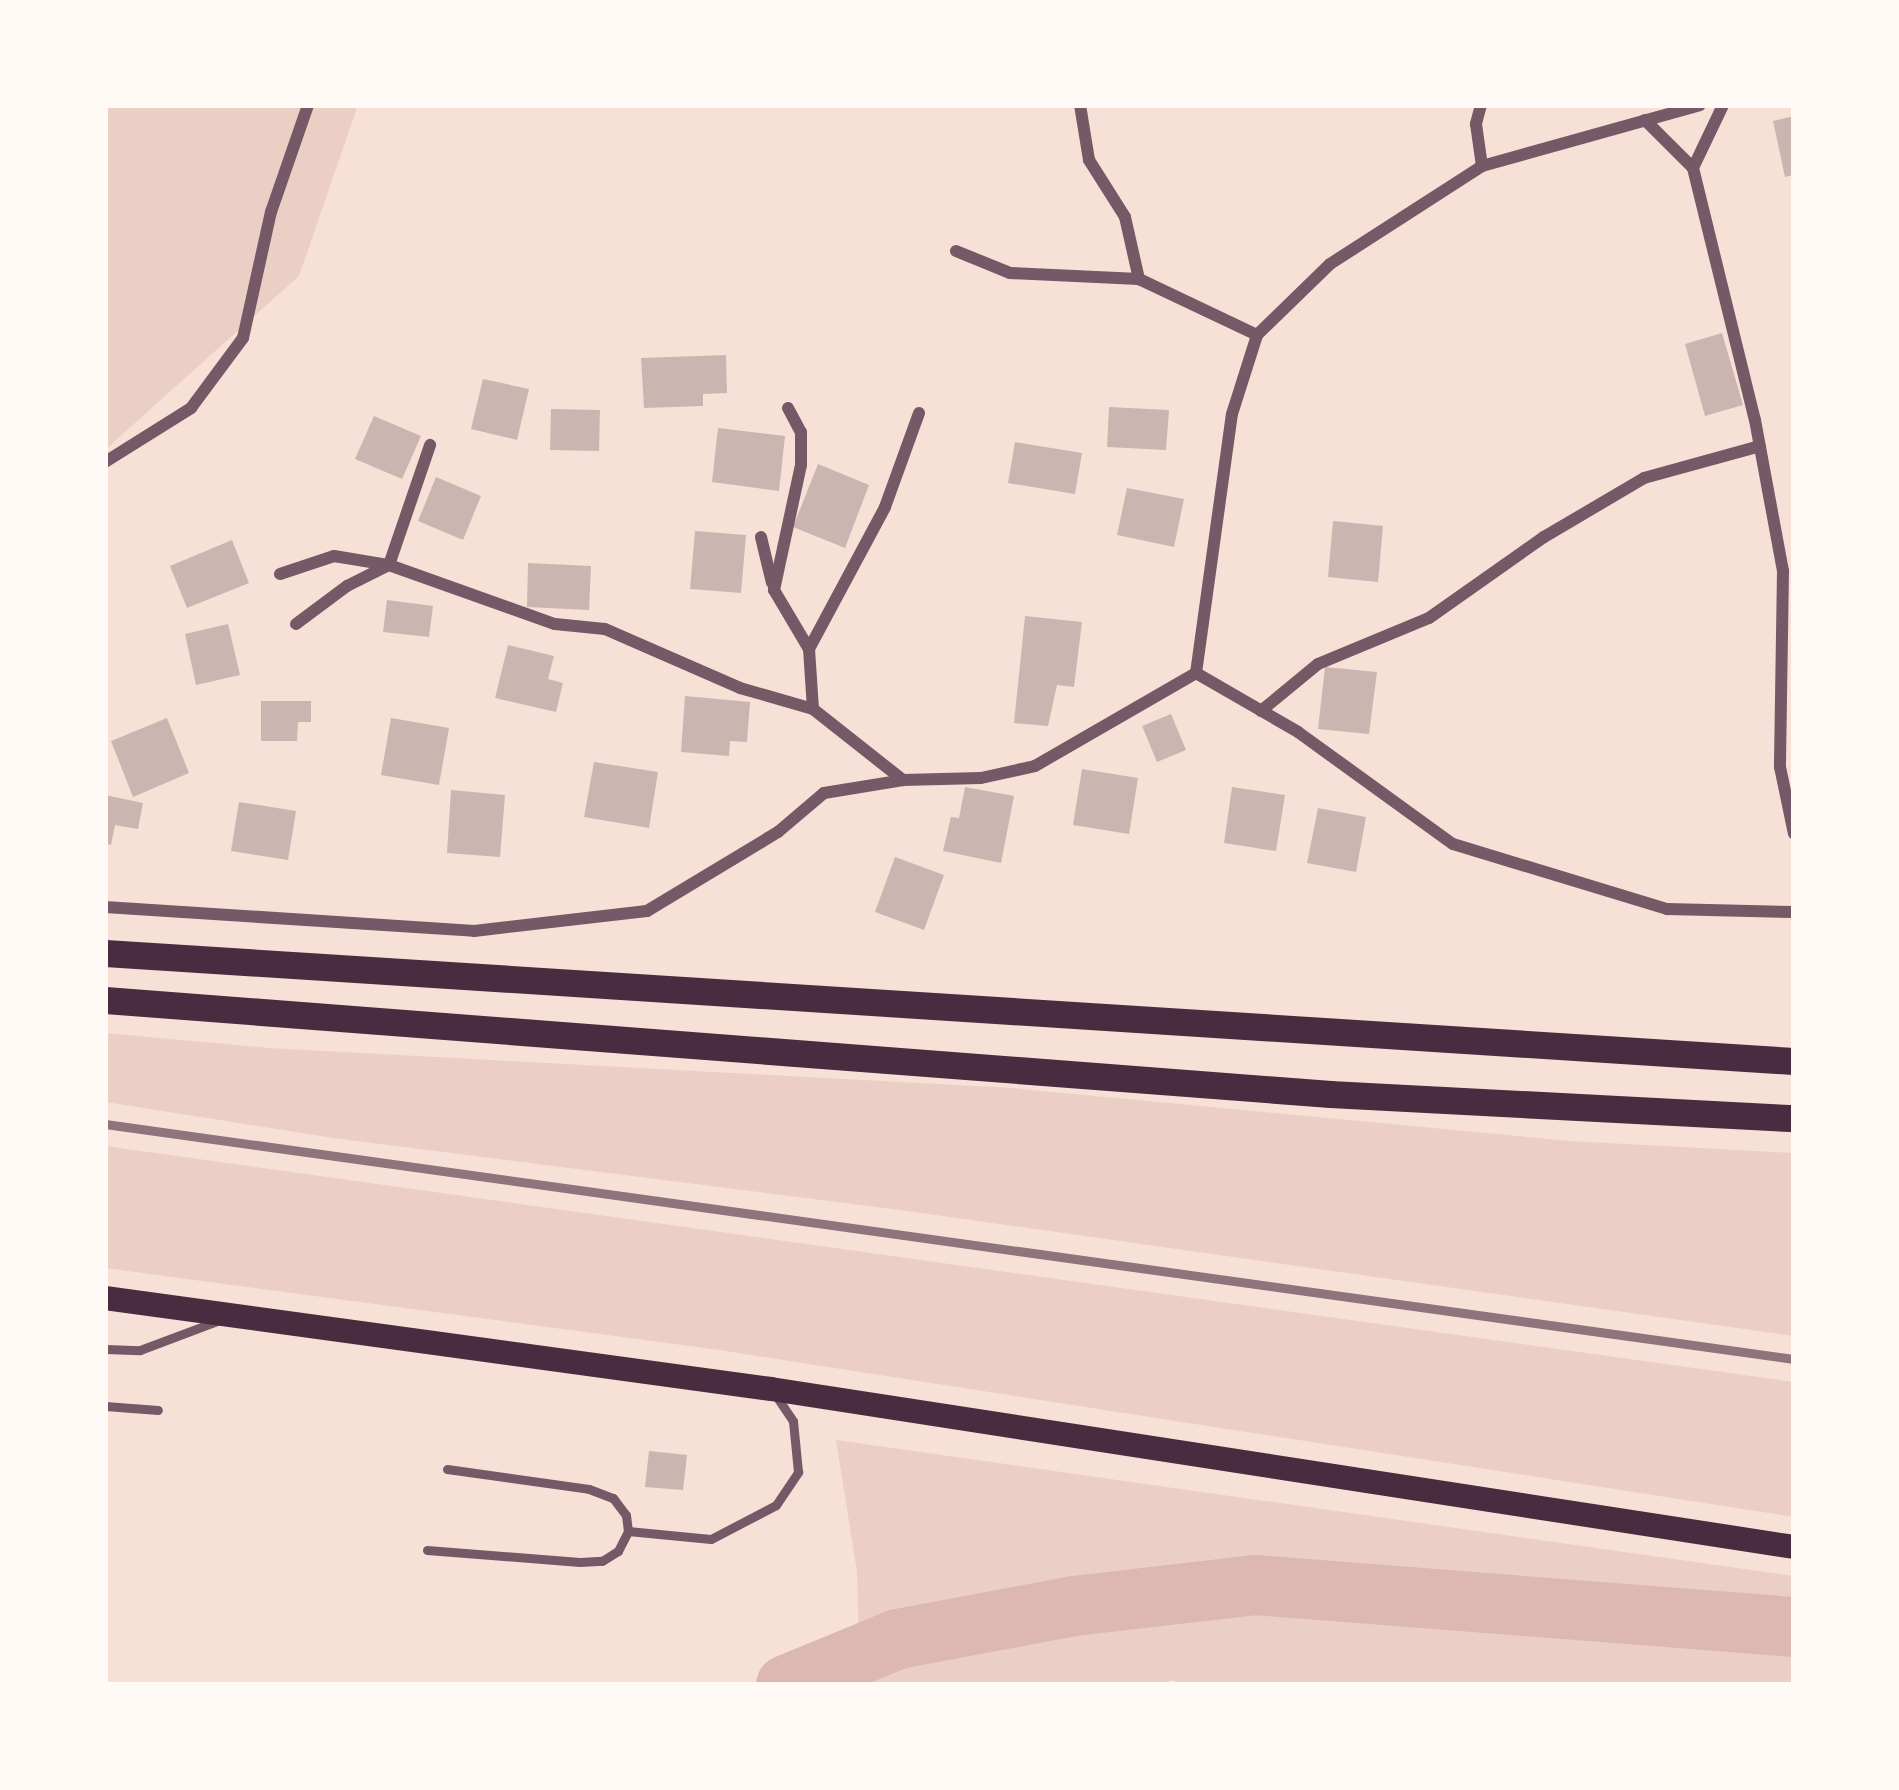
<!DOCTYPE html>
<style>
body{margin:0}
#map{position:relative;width:1899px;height:1790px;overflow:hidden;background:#f7e1d7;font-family:"Alegreya Sans",sans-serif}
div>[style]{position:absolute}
.green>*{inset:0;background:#ebcfc5}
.river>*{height:60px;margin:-30px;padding:0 30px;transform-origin:30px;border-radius:30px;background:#dcb8b0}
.building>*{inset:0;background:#ccb4b1}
.service>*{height:9px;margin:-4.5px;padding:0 4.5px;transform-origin:4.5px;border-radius:4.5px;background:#755966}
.minor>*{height:12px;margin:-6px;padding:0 6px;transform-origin:6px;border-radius:6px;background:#755966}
.secondary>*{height:24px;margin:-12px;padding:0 12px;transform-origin:12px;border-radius:12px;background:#4a2c40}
.primary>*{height:27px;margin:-13.5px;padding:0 13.5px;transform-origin:13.5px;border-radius:13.5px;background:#4a2c40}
.rail>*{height:9px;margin:-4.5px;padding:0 4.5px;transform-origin:4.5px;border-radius:4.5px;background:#8f747c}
span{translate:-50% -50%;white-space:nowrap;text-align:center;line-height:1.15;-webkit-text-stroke:12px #fffaf5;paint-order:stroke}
.frame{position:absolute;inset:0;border:108px solid #fffaf5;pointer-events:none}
</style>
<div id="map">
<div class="green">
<div style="clip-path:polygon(105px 105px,358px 105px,299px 276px,105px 450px)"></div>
<div style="clip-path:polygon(105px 1033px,270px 1048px,1012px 1088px,1570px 1141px,1794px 1153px,1794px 1336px,900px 1210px,333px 1138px,105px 1102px)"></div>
<div style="clip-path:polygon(105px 1146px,1794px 1382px,1794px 1517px,719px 1350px,105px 1268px)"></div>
<div style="clip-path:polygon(836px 1440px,1794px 1576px,1794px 1685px,1190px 1685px,1170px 1680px,1164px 1685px,860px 1685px,857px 1572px)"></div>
</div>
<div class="river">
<div style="left:786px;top:1685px;width:121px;rotate:-22.3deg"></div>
<div style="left:898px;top:1639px;width:179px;rotate:-10.6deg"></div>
<div style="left:1074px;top:1606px;width:182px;rotate:-6.6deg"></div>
<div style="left:1255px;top:1585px;width:541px;rotate:4.46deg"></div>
</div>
<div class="building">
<div style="clip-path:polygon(1794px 116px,1794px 175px,1785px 177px,1773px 121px)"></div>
<div style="clip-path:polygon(1722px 333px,1743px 405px,1705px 416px,1685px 344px)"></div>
<div style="clip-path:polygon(726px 355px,727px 393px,703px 394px,703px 406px,644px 408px,641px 358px)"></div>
<div style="clip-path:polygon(483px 379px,529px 389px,517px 440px,471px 429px)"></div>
<div style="clip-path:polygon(1109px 407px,1169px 410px,1166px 450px,1107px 447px)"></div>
<div style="clip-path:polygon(551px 409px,600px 410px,599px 451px,550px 450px)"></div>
<div style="clip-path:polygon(374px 416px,421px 436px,402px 479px,355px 459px)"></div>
<div style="clip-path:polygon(718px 428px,785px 436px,779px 491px,712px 482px)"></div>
<div style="clip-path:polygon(1015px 442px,1082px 453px,1075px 494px,1008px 483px)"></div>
<div style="clip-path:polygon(818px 464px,869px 485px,845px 548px,793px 527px)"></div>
<div style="clip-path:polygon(436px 477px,481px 496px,463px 540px,418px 521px)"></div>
<div style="clip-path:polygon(1127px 488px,1184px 499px,1174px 547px,1117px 535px)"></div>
<div style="clip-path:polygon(1333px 521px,1383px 526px,1378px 582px,1328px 577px)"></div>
<div style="clip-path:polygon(695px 531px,746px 535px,741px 593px,690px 589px)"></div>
<div style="clip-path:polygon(232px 540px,249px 583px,187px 608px,170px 566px)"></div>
<div style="clip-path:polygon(528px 563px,591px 566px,589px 610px,527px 607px)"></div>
<div style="clip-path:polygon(387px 600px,433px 606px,429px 637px,383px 632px)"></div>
<div style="clip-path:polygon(1025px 616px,1082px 622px,1074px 687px,1057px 685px,1048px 726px,1014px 723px)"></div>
<div style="clip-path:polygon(228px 624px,240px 675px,196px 685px,185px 634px)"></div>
<div style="clip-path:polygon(508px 645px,554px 656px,548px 679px,563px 683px,556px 712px,495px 698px)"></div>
<div style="clip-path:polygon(1325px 667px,1377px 672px,1369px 734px,1318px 729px)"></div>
<div style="clip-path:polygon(685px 696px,750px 702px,747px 742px,730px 741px,729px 756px,681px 752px)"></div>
<div style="clip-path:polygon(261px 701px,311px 701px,311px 722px,298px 722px,297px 741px,261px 741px)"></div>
<div style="clip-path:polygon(1171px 714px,1186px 750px,1157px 762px,1142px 726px)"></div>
<div style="clip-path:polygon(167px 718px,189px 773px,133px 797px,111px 741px)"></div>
<div style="clip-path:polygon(391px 718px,449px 728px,439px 785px,381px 775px)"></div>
<div style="clip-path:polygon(594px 762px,658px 772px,649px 828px,584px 817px)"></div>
<div style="clip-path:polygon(1082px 769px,1138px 778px,1129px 834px,1073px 825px)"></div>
<div style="clip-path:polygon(965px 787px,1014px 796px,1001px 863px,943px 851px,951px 817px,959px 818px)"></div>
<div style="clip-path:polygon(1232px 787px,1285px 795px,1276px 851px,1224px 843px)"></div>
<div style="clip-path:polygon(451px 790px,505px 795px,500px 857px,447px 853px)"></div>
<div style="clip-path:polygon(105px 795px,143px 803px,138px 829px,115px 825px,111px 845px,105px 843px)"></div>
<div style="clip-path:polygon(239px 802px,296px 811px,288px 860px,231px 851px)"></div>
<div style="clip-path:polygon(1318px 808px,1366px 817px,1356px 872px,1307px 863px)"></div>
<div style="clip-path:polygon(895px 857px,944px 875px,924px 930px,875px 912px)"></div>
<div style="clip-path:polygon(649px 1451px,687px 1455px,683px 1490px,645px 1487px)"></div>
</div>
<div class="service">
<div style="left:105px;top:1349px;width:35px;rotate:2deg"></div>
<div style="left:140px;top:1350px;width:85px;rotate:-20.6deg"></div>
<div style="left:105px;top:1406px;width:53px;rotate:4.3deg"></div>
<div style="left:447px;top:1469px;width:143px;rotate:8deg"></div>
<div style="left:589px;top:1489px;width:26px;rotate:21deg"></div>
<div style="left:613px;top:1498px;width:21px;rotate:53deg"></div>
<div style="left:626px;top:1515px;width:16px;rotate:83deg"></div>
<div style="left:427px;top:1550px;width:153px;rotate:4.5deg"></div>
<div style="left:580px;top:1562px;width:22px;rotate:-3deg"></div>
<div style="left:602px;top:1561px;width:19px;rotate:-32deg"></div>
<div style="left:618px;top:1551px;width:22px;rotate:-63deg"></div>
<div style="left:628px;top:1531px;width:83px;rotate:5.5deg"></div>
<div style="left:711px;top:1539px;width:73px;rotate:-27.6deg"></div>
<div style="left:776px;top:1505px;width:40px;rotate:-56deg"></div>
<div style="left:798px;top:1472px;width:51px;rotate:-95.6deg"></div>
<div style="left:793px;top:1421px;width:34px;rotate:-124deg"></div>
</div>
<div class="minor">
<div style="left:1080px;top:105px;width:56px;rotate:80.7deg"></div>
<div style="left:1089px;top:160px;width:67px;rotate:57.7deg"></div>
<div style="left:1125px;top:217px;width:64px;rotate:77.3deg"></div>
<div style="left:1139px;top:279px;width:131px;rotate:25.4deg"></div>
<div style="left:1481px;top:105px;width:20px;rotate:105deg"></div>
<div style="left:1476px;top:124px;width:42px;rotate:81.9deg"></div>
<div style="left:1645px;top:120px;width:68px;rotate:45deg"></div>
<div style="left:1693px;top:168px;width:70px;rotate:-64.5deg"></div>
<div style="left:1693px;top:168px;width:260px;rotate:76.2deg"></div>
<div style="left:1755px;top:420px;width:154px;rotate:79.5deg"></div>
<div style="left:1783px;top:571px;width:196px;rotate:90.9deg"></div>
<div style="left:1780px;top:767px;width:68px;rotate:78.2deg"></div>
<div style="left:956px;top:251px;width:58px;rotate:22.2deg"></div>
<div style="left:1010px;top:273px;width:129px;rotate:2.7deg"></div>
<div style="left:788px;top:408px;width:27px;rotate:62deg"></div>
<div style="left:801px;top:432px;width:33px;rotate:90deg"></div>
<div style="left:801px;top:465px;width:128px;rotate:102.2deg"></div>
<div style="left:774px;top:590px;width:69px;rotate:59.3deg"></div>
<div style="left:105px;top:462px;width:102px;rotate:-32.1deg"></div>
<div style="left:191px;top:408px;width:87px;rotate:-53.4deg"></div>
<div style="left:243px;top:338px;width:129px;rotate:-77.5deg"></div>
<div style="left:271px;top:212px;width:113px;rotate:-70.9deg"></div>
<div style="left:761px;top:537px;width:47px;rotate:76.6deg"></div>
<div style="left:280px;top:574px;width:57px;rotate:-18.4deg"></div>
<div style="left:334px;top:556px;width:56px;rotate:9.3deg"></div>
<div style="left:389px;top:565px;width:176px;rotate:19.6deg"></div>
<div style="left:555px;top:624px;width:50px;rotate:5.7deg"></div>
<div style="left:605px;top:629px;width:147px;rotate:23.6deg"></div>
<div style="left:740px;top:688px;width:76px;rotate:16deg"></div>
<div style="left:813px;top:709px;width:115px;rotate:38.3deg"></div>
<div style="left:296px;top:624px;width:64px;rotate:-36.7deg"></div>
<div style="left:347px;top:586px;width:47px;rotate:-26.6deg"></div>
<div style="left:389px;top:565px;width:127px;rotate:-71.1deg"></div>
<div style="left:1196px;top:673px;width:261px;rotate:-82.1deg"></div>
<div style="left:1232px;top:414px;width:83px;rotate:-72.4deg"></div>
<div style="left:1257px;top:335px;width:102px;rotate:-44.2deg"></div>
<div style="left:1330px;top:264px;width:181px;rotate:-32.8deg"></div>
<div style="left:1482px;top:166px;width:226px;rotate:-15.6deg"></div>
<div style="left:813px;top:709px;width:60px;rotate:-93.8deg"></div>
<div style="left:809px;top:649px;width:161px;rotate:-61.8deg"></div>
<div style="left:885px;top:507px;width:100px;rotate:-70.1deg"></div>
<div style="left:1261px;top:711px;width:74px;rotate:-39.5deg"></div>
<div style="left:1318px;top:664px;width:120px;rotate:-22.5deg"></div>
<div style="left:1429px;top:618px;width:141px;rotate:-35.2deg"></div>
<div style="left:1544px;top:537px;width:116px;rotate:-30.5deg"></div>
<div style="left:1644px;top:478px;width:120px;rotate:-15.4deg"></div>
<div style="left:105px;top:907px;width:370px;rotate:3.7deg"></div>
<div style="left:474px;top:931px;width:174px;rotate:-6.6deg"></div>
<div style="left:647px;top:911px;width:153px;rotate:-31.1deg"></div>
<div style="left:778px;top:832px;width:60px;rotate:-40.3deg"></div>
<div style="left:824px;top:793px;width:80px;rotate:-9.3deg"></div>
<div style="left:903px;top:780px;width:78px;rotate:-1.5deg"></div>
<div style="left:981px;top:778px;width:55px;rotate:-12.5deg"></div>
<div style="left:1035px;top:766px;width:186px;rotate:-30deg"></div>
<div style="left:1196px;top:673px;width:118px;rotate:30deg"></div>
<div style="left:1298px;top:732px;width:191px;rotate:35.9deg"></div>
<div style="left:1453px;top:844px;width:224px;rotate:16.9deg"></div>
<div style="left:1667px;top:909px;width:127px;rotate:1.4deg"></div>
</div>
<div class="secondary">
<div style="left:105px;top:1298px;width:672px;rotate:7.78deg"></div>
<div style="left:771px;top:1389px;width:1035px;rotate:8.78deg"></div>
</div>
<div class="primary">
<div style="left:105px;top:953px;width:1692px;rotate:3.66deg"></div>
<div style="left:105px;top:1000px;width:1229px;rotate:4.39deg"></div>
<div style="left:1330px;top:1094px;width:465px;rotate:3deg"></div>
</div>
<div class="rail">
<div style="left:105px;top:1124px;width:1705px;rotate:7.92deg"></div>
</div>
<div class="frame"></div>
</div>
